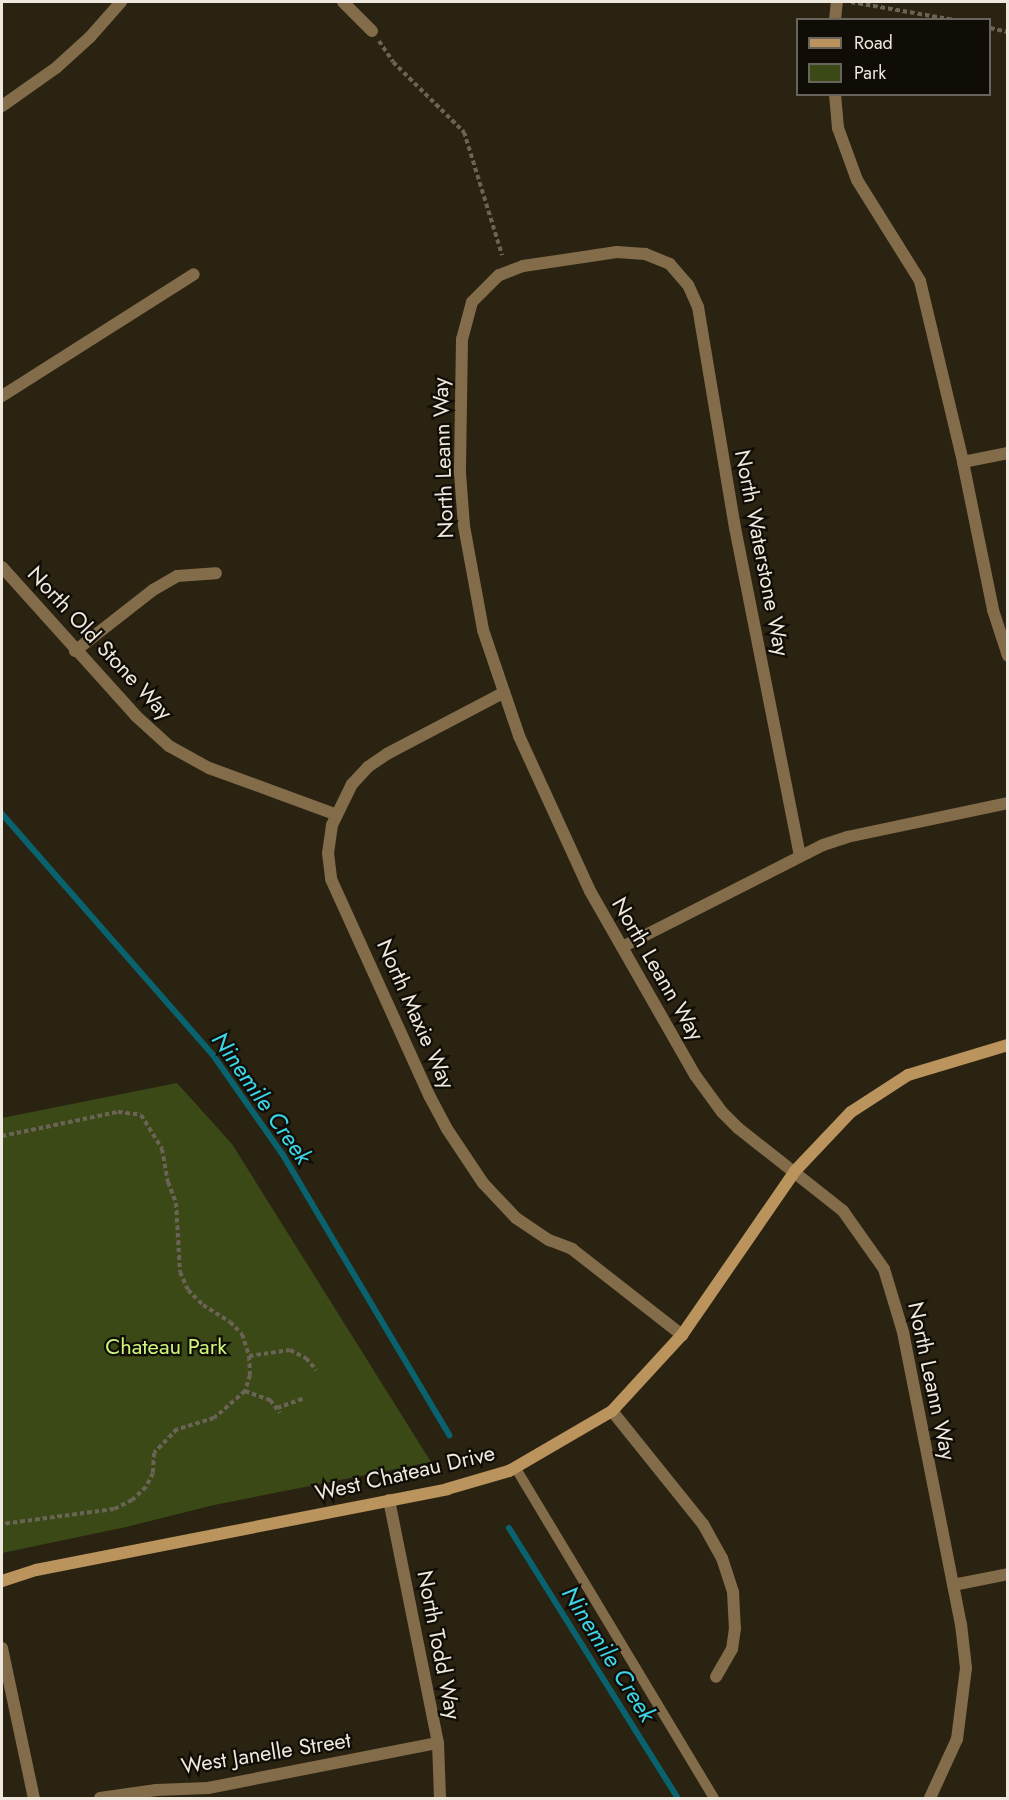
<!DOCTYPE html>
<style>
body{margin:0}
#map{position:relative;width:1009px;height:1800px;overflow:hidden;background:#2b2312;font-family:Jost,sans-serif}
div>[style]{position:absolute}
.green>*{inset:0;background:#3a4915}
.stream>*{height:6px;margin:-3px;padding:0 3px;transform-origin:3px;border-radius:3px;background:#09636e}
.path>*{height:4px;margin-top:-2px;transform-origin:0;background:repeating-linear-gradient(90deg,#6b6355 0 4.5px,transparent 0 7.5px)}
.lane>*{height:10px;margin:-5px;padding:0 5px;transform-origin:5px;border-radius:5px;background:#836c49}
.street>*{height:12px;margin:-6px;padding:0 6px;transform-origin:6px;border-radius:6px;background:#836c49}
.secondary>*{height:12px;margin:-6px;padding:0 6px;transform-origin:6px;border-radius:6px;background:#ba945c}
span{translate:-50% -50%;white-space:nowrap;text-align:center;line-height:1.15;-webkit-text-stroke:4.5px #100d06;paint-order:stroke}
.street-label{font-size:22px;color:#eee8de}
.park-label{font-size:22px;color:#cef67a}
.water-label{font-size:24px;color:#3cd6eb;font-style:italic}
.frame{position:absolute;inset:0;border:3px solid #eee8de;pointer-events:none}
.legend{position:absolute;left:796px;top:18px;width:195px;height:78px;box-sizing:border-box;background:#100d06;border:2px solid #69655c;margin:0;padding:8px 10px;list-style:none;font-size:18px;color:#eee8de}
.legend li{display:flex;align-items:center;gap:12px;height:30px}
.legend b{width:30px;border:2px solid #69655c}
</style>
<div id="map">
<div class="green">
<div style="clip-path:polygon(177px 1083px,232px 1144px,431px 1462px,214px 1505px,126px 1527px,2px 1553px,2px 1118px)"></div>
</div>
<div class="stream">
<div style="left:2px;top:814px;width:320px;rotate:48.8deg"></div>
<div style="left:213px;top:1055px;width:122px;rotate:55deg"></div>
<div style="left:283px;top:1155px;width:326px;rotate:59.3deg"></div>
<div style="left:509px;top:1528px;width:319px;rotate:58deg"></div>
</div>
<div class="path">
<div style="left:851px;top:2px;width:105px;rotate:9.9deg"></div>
<div style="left:990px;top:28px;width:18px;rotate:13deg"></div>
<div style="left:379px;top:41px;width:25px;rotate:56deg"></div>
<div style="left:393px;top:62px;width:100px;rotate:44.6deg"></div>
<div style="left:464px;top:132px;width:129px;rotate:72.8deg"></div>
<div style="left:2px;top:1136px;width:118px;rotate:-11.7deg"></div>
<div style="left:118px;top:1112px;width:23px;rotate:7deg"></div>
<div style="left:141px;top:1115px;width:40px;rotate:58deg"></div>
<div style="left:162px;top:1149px;width:34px;rotate:80deg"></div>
<div style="left:168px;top:1182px;width:22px;rotate:69deg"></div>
<div style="left:176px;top:1203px;width:69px;rotate:86.7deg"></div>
<div style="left:180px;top:1272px;width:20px;rotate:66deg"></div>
<div style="left:188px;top:1290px;width:21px;rotate:45deg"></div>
<div style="left:203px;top:1305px;width:32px;rotate:32deg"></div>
<div style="left:230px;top:1322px;width:17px;rotate:45deg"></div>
<div style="left:242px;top:1334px;width:23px;rotate:72deg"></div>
<div style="left:249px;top:1356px;width:19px;rotate:87deg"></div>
<div style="left:250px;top:1375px;width:17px;rotate:107deg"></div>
<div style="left:245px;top:1391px;width:41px;rotate:138.9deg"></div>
<div style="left:214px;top:1418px;width:39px;rotate:163deg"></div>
<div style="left:177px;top:1429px;width:33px;rotate:134deg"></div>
<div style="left:154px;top:1453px;width:20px;rotate:93deg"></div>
<div style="left:153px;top:1473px;width:16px;rotate:117deg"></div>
<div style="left:146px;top:1487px;width:19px;rotate:137deg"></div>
<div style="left:132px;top:1500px;width:20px;rotate:153deg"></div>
<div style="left:114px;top:1509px;width:113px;rotate:172.4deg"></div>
<div style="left:249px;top:1356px;width:41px;rotate:-8.3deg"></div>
<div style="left:290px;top:1350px;width:18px;rotate:27deg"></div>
<div style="left:306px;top:1358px;width:16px;rotate:50deg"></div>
<div style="left:245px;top:1391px;width:27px;rotate:20deg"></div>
<div style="left:270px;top:1400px;width:16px;rotate:52deg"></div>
<div style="left:277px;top:1408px;width:29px;rotate:-20deg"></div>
</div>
<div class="lane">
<div style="left:515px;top:1467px;width:386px;rotate:59deg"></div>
</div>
<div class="street">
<div style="left:343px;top:2px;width:41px;rotate:45deg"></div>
<div style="left:835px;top:20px;width:18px;rotate:-84deg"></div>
<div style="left:835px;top:94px;width:34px;rotate:85deg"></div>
<div style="left:838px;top:128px;width:55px;rotate:69.9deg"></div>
<div style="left:857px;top:180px;width:119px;rotate:58deg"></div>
<div style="left:920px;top:281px;width:186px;rotate:76.6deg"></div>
<div style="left:963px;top:462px;width:151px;rotate:78.5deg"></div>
<div style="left:993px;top:610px;width:48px;rotate:71.9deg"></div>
<div style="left:2px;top:106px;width:67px;rotate:-35.3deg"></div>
<div style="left:57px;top:67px;width:45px;rotate:-42.3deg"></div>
<div style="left:90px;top:37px;width:47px;rotate:-48.5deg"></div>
<div style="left:2px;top:396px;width:227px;rotate:-32.4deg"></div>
<div style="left:963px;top:462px;width:46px;rotate:-11.3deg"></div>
<div style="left:2px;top:567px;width:200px;rotate:48deg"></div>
<div style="left:136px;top:716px;width:45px;rotate:42.3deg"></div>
<div style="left:169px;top:746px;width:46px;rotate:28.8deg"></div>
<div style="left:209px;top:768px;width:134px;rotate:20.1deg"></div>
<div style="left:75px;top:651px;width:99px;rotate:-38deg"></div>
<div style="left:153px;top:590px;width:28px;rotate:-30deg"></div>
<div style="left:177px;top:576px;width:39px;rotate:-4deg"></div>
<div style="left:503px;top:693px;width:131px;rotate:152.3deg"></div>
<div style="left:387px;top:754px;width:23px;rotate:146deg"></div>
<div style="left:368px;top:767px;width:23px;rotate:133deg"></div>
<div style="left:352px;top:784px;width:46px;rotate:116deg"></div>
<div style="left:332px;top:825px;width:28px;rotate:98deg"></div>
<div style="left:328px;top:853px;width:26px;rotate:83deg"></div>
<div style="left:331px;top:879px;width:239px;rotate:65.6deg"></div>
<div style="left:430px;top:1097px;width:36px;rotate:62deg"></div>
<div style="left:447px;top:1129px;width:65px;rotate:56.3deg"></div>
<div style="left:483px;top:1183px;width:48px;rotate:46.7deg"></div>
<div style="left:516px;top:1218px;width:40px;rotate:34deg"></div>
<div style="left:549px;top:1240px;width:25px;rotate:21deg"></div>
<div style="left:572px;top:1249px;width:140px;rotate:38deg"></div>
<div style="left:800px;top:856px;width:334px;rotate:-101.2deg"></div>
<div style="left:735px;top:528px;width:224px;rotate:-99.5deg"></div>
<div style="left:698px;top:307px;width:24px;rotate:-114deg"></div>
<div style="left:688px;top:285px;width:28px;rotate:-131deg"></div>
<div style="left:670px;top:264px;width:27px;rotate:-158deg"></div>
<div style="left:645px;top:254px;width:28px;rotate:-176deg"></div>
<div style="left:617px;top:252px;width:95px;rotate:171.5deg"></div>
<div style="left:523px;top:266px;width:26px;rotate:159deg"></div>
<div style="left:499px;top:275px;width:38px;rotate:135deg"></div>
<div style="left:472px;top:302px;width:38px;rotate:105deg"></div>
<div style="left:462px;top:339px;width:134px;rotate:90.9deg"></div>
<div style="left:460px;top:473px;width:53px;rotate:85.7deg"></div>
<div style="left:464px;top:526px;width:106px;rotate:79.6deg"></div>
<div style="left:483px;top:630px;width:112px;rotate:71.2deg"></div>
<div style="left:519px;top:736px;width:170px;rotate:65.4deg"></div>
<div style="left:590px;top:891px;width:212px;rotate:60.3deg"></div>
<div style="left:695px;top:1075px;width:46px;rotate:53.9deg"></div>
<div style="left:722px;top:1112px;width:23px;rotate:45deg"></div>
<div style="left:738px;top:1128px;width:134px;rotate:38.3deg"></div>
<div style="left:843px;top:1211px;width:71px;rotate:54.7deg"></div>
<div style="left:884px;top:1269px;width:66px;rotate:73.2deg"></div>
<div style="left:903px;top:1332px;width:298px;rotate:78.8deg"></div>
<div style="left:961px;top:1624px;width:44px;rotate:83.5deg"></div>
<div style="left:966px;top:1668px;width:72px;rotate:97.2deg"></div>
<div style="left:957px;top:1739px;width:65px;rotate:114.6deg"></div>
<div style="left:622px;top:947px;width:225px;rotate:-26.9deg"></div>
<div style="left:823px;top:845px;width:25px;rotate:-18deg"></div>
<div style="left:847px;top:837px;width:165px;rotate:-11.9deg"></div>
<div style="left:612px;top:1411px;width:145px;rotate:51.2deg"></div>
<div style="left:703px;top:1524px;width:39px;rotate:61deg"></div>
<div style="left:722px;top:1558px;width:36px;rotate:72deg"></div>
<div style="left:733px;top:1592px;width:36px;rotate:87deg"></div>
<div style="left:735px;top:1628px;width:21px;rotate:98deg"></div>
<div style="left:732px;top:1649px;width:32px;rotate:120deg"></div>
<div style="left:389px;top:1500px;width:248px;rotate:78.6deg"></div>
<div style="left:438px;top:1743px;width:55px;rotate:87.9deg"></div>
<div style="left:953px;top:1585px;width:56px;rotate:-11.3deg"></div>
<div style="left:2px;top:1648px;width:153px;rotate:78deg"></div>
<div style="left:100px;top:1798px;width:57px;rotate:-8.1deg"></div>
<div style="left:156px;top:1790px;width:52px;rotate:-2.2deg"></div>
<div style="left:208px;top:1788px;width:234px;rotate:-11.1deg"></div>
</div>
<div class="secondary">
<div style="left:2px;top:1581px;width:36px;rotate:-18deg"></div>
<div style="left:36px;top:1570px;width:419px;rotate:-11.1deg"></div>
<div style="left:447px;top:1489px;width:65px;rotate:-16.2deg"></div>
<div style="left:509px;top:1471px;width:119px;rotate:-30.2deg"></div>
<div style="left:612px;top:1411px;width:103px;rotate:-47.4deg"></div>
<div style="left:682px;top:1335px;width:199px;rotate:-55.4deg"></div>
<div style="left:795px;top:1171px;width:81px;rotate:-46.5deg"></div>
<div style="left:851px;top:1112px;width:68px;rotate:-33deg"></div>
<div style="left:908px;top:1075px;width:104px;rotate:-16.7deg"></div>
</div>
<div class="street-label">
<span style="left:443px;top:458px;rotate:-92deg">North Leann Way</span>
<span style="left:762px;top:553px;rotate:79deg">North Waterstone Way</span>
<span style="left:100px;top:643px;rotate:47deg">North Old Stone Way</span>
<span style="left:658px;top:969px;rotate:60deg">North Leann Way</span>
<span style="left:416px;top:1014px;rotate:66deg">North Maxie Way</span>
<span style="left:932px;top:1381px;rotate:78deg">North Leann Way</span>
<span style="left:405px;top:1473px;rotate:-13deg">West Chateau Drive</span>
<span style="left:439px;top:1645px;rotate:79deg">North Todd Way</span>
<span style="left:266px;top:1753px;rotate:-9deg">West Janelle Street</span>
</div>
<div class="park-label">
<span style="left:166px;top:1347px">Chateau Park</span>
</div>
<div class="water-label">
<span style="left:262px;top:1098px;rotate:55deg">Ninemile Creek</span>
<span style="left:609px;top:1654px;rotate:58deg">Ninemile Creek</span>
</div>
<div class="frame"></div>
<ul class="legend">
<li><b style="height:8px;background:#ba945c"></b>Road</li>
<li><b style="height:16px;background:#3a4915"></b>Park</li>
</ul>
</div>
